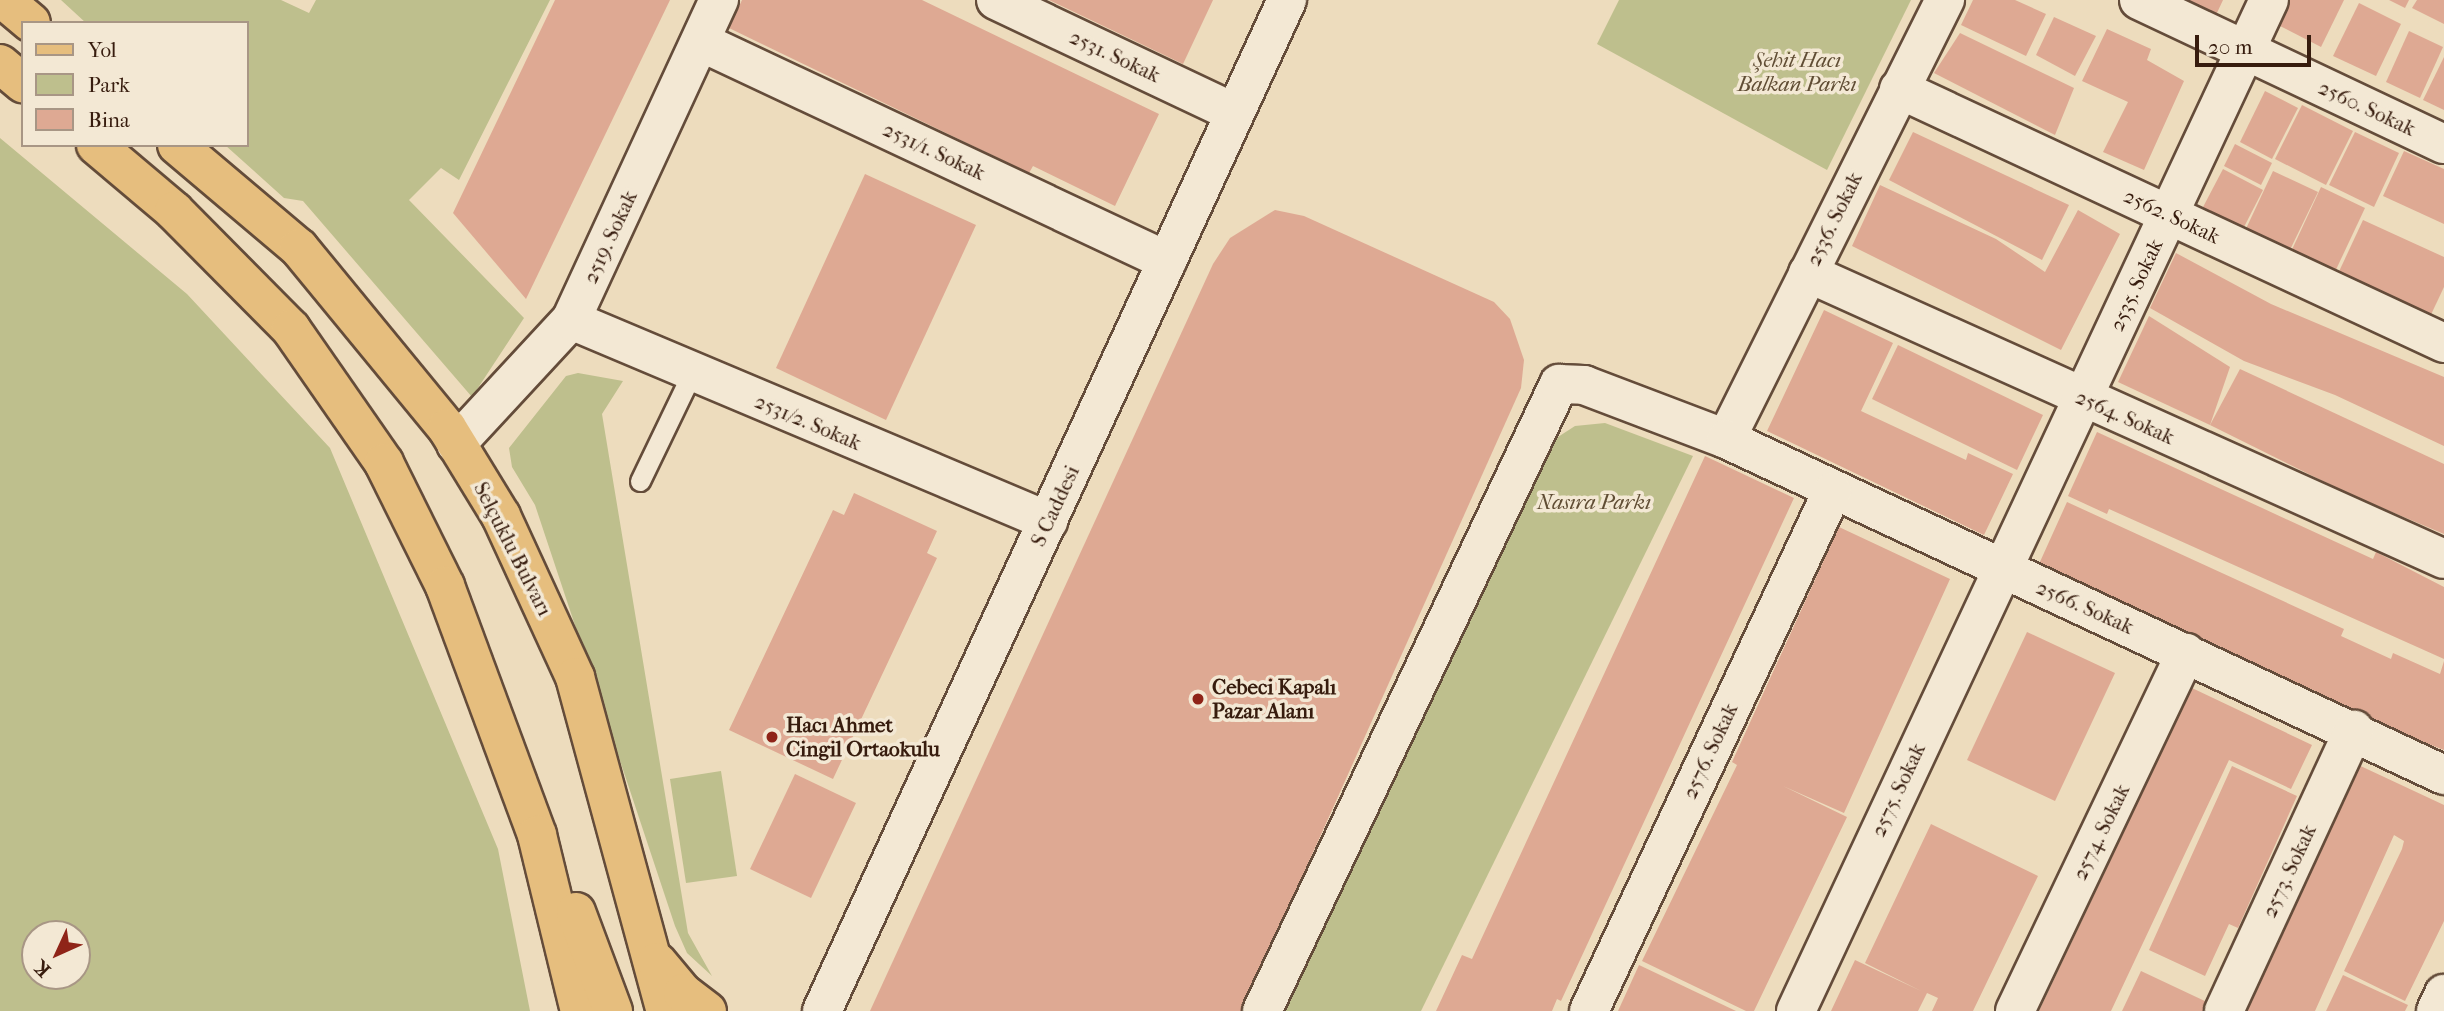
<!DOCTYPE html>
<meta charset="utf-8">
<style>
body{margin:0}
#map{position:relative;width:2444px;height:1011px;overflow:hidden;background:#eddcbd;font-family:"IM FELL French Canon",serif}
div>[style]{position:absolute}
.green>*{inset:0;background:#bebf8d}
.building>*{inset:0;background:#dea993}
.roads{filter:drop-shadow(2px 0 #644c3a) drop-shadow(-2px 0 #644c3a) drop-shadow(0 2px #644c3a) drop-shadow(0 -2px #644c3a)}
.service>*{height:19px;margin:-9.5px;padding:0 9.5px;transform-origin:9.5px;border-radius:9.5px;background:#f3e8d4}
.minor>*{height:38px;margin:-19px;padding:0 19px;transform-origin:19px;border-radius:19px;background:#f3e8d4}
.secondary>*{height:38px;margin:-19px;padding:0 19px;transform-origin:19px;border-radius:19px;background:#f3e8d4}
.primary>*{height:38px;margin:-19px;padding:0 19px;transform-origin:19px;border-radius:19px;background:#e6be7e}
.dots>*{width:19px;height:19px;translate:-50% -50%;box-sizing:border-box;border:4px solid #f3e8d4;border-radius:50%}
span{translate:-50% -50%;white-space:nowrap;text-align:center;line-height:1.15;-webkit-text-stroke:7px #f3e8d4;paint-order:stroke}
.street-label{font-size:21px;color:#371c0e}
.park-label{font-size:21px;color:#604d34;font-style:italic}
.poi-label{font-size:21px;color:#371c0e;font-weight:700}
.left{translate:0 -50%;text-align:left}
.legend{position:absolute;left:21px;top:21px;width:228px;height:126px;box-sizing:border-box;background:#f3e8d4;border:2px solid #a89685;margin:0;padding:9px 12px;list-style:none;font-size:21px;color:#371c0e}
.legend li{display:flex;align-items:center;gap:14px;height:35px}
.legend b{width:35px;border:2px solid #a89685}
.north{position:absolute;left:21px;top:920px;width:70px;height:70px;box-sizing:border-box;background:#f3e8d4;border:2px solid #a89685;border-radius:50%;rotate:225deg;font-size:19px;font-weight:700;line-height:28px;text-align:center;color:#371c0e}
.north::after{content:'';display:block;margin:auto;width:24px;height:32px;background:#8f2418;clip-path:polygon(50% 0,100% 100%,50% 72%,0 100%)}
.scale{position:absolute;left:2195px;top:35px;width:116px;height:32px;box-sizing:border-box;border:4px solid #371c0e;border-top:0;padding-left:9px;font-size:21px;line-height:24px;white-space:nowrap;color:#371c0e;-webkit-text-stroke:5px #f3e8d4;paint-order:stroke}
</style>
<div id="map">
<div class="green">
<div style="clip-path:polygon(61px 0,281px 0,309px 13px,316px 0,550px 0,459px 180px,441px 168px,409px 200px,524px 318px,472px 397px,303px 201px,284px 198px,225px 145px,247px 145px,247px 23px,86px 23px)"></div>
<div style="clip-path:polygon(1619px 0,1911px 0,1827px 170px,1597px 44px)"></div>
<div style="clip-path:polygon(evenodd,0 138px,187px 294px,330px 448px,498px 849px,530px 1011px,0 1011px,0 138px,35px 934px,77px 934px,77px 976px,35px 976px,35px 934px)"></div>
<div style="clip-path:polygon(578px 373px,623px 381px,602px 414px,688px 933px,712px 976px,687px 953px,675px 926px,535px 505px,512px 467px,509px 448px,566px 376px)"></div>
<div style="clip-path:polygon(1605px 423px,1693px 456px,1421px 1011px,1281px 1011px,1544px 446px,1575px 426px)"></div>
<div style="clip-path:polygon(721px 771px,737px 876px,686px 883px,670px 779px)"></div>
</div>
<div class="building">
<div style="clip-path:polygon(555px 0,670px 0,526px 299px,453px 213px)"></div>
<div style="clip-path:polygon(742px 0,922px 0,1159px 114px,1115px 206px,1033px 166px,1029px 173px,729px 28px)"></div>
<div style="clip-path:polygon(1049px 0,1213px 0,1183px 64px)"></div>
<div style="clip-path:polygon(1973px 0,2015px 0,2046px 14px,2026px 56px,1961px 25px)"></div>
<div style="clip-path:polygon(2184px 0,2223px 0,2216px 15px)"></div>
<div style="clip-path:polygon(2290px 0,2344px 0,2321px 47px,2278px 25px)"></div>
<div style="clip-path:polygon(2389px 0,2409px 0,2405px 8px)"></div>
<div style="clip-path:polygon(2417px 0,2444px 0,2444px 24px,2412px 8px)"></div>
<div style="clip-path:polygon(2359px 3px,2401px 24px,2376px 76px,2333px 56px)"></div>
<div style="clip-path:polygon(2054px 17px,2096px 36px,2075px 76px,2036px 55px)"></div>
<div style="clip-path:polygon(2107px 29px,2151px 49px,2147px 60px,2184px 81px,2144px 170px,2103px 152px,2128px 102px,2082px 81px)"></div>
<div style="clip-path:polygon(2409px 31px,2443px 47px,2420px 98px,2386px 82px)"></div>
<div style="clip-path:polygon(1960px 33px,2074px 88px,2055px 135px,1934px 73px)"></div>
<div style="clip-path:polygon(2444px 57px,2444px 110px,2423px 100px)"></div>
<div style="clip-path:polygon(2265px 91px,2298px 108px,2272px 159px,2240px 142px)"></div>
<div style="clip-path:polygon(2302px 105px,2353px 131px,2326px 185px,2275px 159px)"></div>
<div style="clip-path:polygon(1913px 132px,2069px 205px,2042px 260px,1889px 180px)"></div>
<div style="clip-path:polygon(2355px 132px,2399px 153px,2374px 207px,2329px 185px)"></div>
<div style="clip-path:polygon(2235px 144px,2272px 163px,2261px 185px,2224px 166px)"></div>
<div style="clip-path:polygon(2404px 151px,2444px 169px,2444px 224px,2383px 196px)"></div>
<div style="clip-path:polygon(2223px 169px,2263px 190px,2243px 229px,2202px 209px)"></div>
<div style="clip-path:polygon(2273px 171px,2318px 192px,2288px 254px,2244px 233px)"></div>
<div style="clip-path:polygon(865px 174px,976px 225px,886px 420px,776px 368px)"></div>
<div style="clip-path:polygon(1880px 185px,1996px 239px,2045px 272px,2078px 210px,2120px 234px,2061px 350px,1852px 246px)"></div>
<div style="clip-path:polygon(2321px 187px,2365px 208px,2333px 276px,2289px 256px)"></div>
<div style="clip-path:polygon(1275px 210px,1304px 216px,1494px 302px,1510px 319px,1524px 360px,1521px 388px,1242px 1011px,870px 1011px,1213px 264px,1230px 238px)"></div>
<div style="clip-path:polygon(2363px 220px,2444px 257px,2444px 287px,2428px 321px,2336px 278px)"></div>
<div style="clip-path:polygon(2176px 253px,2271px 304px,2444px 377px,2444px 446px,2335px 395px,2244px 361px,2150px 308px)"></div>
<div style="clip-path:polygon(1824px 310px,1893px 343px,1861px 411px,1966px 460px,1968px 453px,2013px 474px,1984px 535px,1767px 431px)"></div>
<div style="clip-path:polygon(2149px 316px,2230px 367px,2210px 425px,2118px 382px)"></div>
<div style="clip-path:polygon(1898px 345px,2043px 415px,2017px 470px,1872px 399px)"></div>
<div style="clip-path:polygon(2240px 369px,2444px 464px,2444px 534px,2347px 493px,2210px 425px)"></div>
<div style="clip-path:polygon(2097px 432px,2373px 559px,2376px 552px,2444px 587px,2444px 659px,2109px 509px,2107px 514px,2068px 496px)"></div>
<div style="clip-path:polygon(1705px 456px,1794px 498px,1561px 1001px,1557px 999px,1552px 1011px,1436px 1011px,1462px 955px,1472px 959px)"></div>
<div style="clip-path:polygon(854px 493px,937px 531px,927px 553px,937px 558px,833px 779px,729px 730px,833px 510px,844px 515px)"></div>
<div style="clip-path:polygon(2067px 502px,2344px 629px,2341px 636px,2391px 659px,2393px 653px,2440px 674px,2444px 661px,2444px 750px,2312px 699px,2315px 691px,2268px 670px,2265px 678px,2217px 656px,2221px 647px,2039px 564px)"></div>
<div style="clip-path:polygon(1839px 527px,1950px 579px,1844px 813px,1783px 786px,1847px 817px,1754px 1011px,1746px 1011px,1642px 961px,1737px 765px,1732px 762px)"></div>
<div style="clip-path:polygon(2027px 632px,2115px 673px,2055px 801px,1967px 760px)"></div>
<div style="clip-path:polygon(2192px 688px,2312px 745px,2291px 789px,2229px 760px,2111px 1011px,2039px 1011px)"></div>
<div style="clip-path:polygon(2352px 762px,2444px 805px,2444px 921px,2405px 1001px,2344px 971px,2402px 849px,2404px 841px,2394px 835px,2315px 1011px,2241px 1011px)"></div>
<div style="clip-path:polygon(2232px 766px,2297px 796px,2238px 928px,2229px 924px,2205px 976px,2149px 950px)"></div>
<div style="clip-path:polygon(795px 774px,856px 803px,811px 898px,750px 869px)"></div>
<div style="clip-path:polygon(1931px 824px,2038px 876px,1973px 1011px,1932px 1011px,1938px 998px,1927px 993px,1918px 1011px,1831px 1011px,1855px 960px,1921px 991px,1865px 963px)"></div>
<div style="clip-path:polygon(1639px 965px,1736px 1011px,1618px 1011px)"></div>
<div style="clip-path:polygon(2141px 971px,2209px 1003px,2205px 1011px,2122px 1011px)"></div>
<div style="clip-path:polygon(2343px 975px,2408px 1005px,2405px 1011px,2326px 1011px)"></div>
</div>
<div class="roads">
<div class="service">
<div style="left:640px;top:481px;width:120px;rotate:-64.3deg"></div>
</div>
<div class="minor">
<div style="left:996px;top:0;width:264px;rotate:25.3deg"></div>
<div style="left:2139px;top:0;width:337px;rotate:25.3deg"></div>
<div style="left:701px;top:42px;width:515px;rotate:25.17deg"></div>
<div style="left:1899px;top:89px;width:601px;rotate:24.99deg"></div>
<div style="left:1808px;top:273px;width:697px;rotate:24.21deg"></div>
<div style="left:571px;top:320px;width:518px;rotate:22.85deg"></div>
<div style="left:1726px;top:439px;width:491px;rotate:-63.5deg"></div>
<div style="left:456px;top:444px;width:169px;rotate:-47.2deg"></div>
<div style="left:571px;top:320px;width:353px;rotate:-65.2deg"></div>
<div style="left:1262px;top:1011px;width:694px;rotate:-64.65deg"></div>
<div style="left:1559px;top:384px;width:25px;rotate:2deg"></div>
<div style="left:1584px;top:385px;width:152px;rotate:20.8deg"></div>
<div style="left:1726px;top:439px;width:793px;rotate:25.08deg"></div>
<div style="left:1589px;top:1011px;width:573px;rotate:-64.91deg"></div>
<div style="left:1796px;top:1011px;width:1116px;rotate:-64.93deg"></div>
<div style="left:2015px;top:1011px;width:397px;rotate:-64.5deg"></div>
<div style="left:2224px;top:1011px;width:310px;rotate:-65.2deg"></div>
<div style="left:2436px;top:1011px;width:19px;rotate:-65deg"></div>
</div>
<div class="secondary">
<div style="left:822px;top:1011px;width:1113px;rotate:-65.3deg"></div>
</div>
<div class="primary">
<div style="left:4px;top:0;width:35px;rotate:40deg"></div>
<div style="left:0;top:64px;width:30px;rotate:40deg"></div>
<div style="left:96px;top:145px;width:102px;rotate:40.2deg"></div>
<div style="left:174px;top:211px;width:166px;rotate:45.2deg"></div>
<div style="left:291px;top:329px;width:163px;rotate:55.2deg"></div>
<div style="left:384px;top:463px;width:137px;rotate:63.6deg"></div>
<div style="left:445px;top:586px;width:265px;rotate:69.7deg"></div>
<div style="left:537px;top:835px;width:181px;rotate:76.3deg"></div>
<div style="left:177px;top:145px;width:160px;rotate:40.2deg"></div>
<div style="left:299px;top:248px;width:233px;rotate:50.6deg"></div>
<div style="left:447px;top:428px;width:103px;rotate:58.5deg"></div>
<div style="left:501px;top:516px;width:177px;rotate:65.3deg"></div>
<div style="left:575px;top:677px;width:346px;rotate:74.8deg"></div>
<div style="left:576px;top:912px;width:106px;rotate:69.5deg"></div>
<div style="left:657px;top:962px;width:40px;rotate:50deg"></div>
<div style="left:683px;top:993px;width:30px;rotate:37deg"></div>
</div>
</div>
<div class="dots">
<div style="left:1198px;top:699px;background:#8f2418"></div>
<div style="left:772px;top:737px;background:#8f2418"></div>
</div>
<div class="street-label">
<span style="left:1115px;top:56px;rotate:25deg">2531. Sokak</span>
<span style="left:2367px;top:108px;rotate:25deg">2560. Sokak</span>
<span style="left:934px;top:151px;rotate:25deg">2531/1. Sokak</span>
<span style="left:2172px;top:216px;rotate:25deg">2562. Sokak</span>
<span style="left:1834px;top:219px;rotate:-64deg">2536. Sokak</span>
<span style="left:610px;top:237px;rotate:-65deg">2519. Sokak</span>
<span style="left:2136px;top:285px;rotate:-65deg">2535. Sokak</span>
<span style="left:2125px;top:417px;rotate:24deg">2564. Sokak</span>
<span style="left:808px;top:422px;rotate:23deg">2531/2. Sokak</span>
<span style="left:1055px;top:506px;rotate:-65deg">S Caddesi</span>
<span style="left:513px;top:549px;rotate:63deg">Selçuklu Bulvarı</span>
<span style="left:2085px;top:607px;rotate:24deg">2566. Sokak</span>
<span style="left:1710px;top:751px;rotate:-65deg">2576. Sokak</span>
<span style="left:1898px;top:790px;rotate:-65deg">2575. Sokak</span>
<span style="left:2101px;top:832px;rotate:-64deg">2574. Sokak</span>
<span style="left:2289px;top:871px;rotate:-65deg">2573. Sokak</span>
</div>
<div class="park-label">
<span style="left:1797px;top:72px">Şehit Hacı<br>Balkan Parkı</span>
<span style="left:1594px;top:502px">Nasıra Parkı</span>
</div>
<div class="poi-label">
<span class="left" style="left:1212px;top:699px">Cebeci Kapalı<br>Pazar Alanı</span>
<span class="left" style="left:786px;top:737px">Hacı Ahmet<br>Cingil Ortaokulu</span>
</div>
<ul class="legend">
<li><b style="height:9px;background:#e6be7e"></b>Yol</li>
<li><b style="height:19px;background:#bebf8d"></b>Park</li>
<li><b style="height:19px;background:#dea993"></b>Bina</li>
</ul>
<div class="north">K</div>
<div class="scale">20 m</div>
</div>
